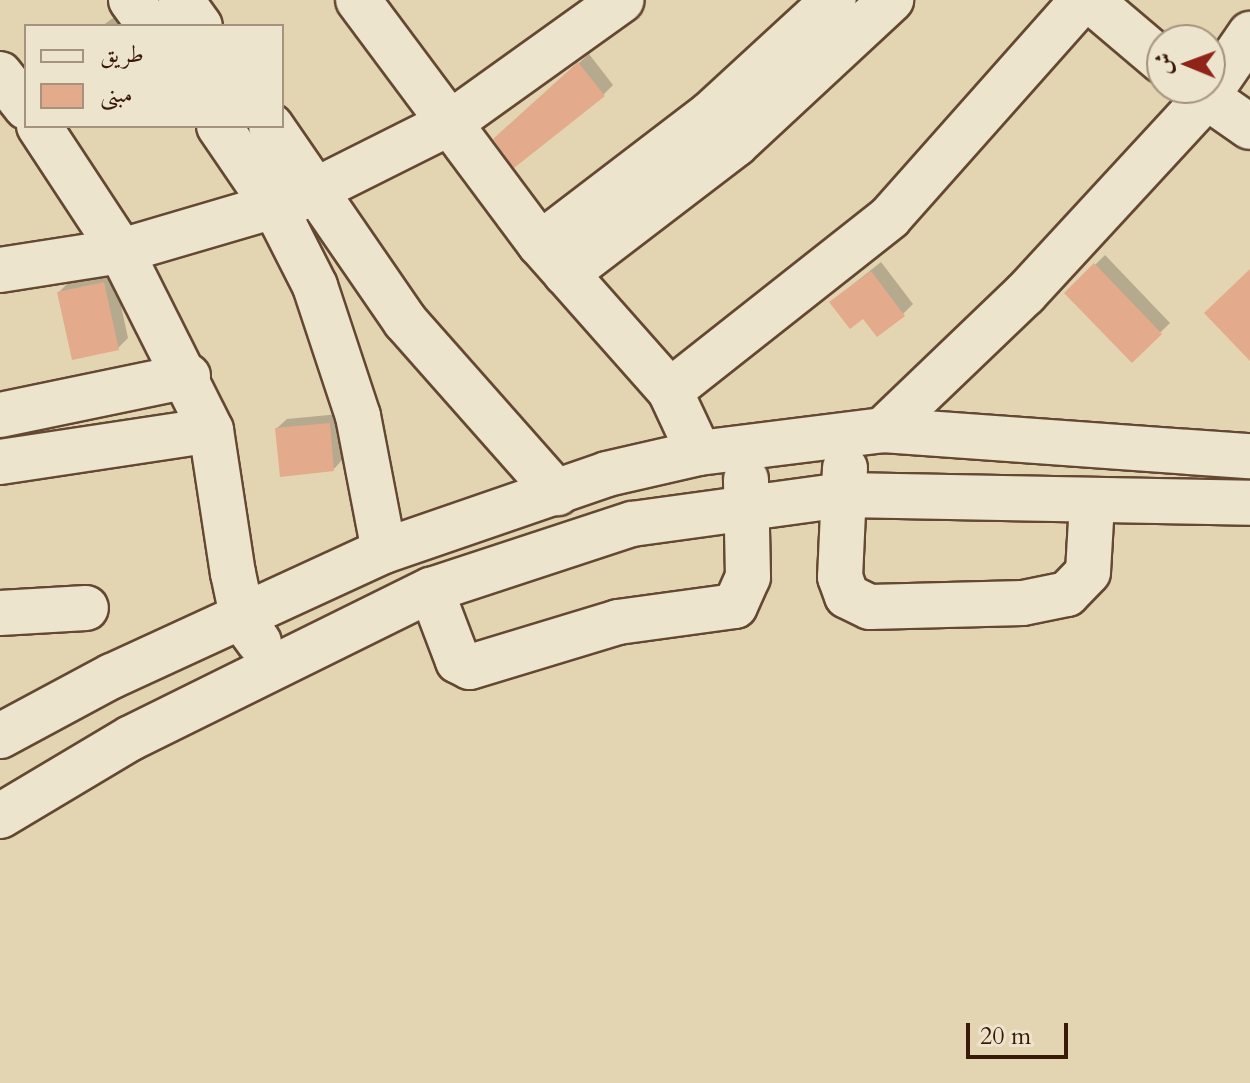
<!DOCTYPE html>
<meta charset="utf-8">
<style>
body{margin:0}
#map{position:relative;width:1250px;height:1083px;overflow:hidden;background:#e3d5b2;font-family:Cardo,Amiri,serif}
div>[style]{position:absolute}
.shadow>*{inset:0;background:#0003}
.building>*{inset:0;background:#e3aa8c}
.roads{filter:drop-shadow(2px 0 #644832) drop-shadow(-2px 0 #644832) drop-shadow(0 2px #644832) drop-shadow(0 -2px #644832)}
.minor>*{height:44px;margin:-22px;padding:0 22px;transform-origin:22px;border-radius:22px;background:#ede4cd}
span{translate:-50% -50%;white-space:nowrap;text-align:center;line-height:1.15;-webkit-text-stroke:8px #ede4cd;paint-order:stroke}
.legend{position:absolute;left:24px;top:24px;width:260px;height:104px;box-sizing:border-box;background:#ede4cd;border:2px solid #a5937e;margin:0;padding:10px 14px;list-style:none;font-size:24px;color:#391907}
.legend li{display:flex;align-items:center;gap:16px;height:40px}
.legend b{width:40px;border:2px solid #a5937e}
.north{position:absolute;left:1146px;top:24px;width:80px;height:80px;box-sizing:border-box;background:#ede4cd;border:2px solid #a5937e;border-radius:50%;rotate:271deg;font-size:22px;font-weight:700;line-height:32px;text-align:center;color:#391907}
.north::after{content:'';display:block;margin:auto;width:28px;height:36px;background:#8f2418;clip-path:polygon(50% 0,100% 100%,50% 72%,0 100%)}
.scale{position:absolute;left:966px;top:1023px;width:102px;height:36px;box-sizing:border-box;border:4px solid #391907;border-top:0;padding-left:10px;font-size:24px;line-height:28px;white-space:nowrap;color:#391907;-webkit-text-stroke:6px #ede4cd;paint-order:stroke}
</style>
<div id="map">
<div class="shadow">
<div style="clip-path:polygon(124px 10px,136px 26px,102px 26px)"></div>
<div style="clip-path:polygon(589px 54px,613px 85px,603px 95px,505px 129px)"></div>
<div style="clip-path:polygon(1105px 255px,1170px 323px,1132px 360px,1067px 293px)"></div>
<div style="clip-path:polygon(881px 262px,913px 304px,903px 314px,863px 316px,842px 293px)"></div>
<div style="clip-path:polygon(114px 273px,128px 338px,118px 348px,59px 292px,69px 282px)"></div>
<div style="clip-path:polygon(339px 414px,343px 459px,334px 469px,277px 428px,287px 419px)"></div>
</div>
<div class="building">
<div style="clip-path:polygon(578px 62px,605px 96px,514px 168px,493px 139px)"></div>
<div style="clip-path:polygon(1094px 263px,1162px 334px,1132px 363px,1064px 293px)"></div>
<div style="clip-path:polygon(1250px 269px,1250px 361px,1204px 313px)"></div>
<div style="clip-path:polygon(871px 271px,905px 316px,877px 337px,863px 319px,850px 329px,829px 302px)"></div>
<div style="clip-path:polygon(104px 282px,119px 350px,72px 360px,57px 292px)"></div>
<div style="clip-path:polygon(330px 423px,334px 471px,280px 477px,275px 428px)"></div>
</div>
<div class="roads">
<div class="minor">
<div style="left:131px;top:0;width:32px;rotate:54deg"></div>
<div style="left:181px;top:0;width:32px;rotate:54deg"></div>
<div style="left:358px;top:0;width:304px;rotate:53.3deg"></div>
<div style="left:540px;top:244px;width:196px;rotate:48.5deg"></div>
<div style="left:670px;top:391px;width:68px;rotate:64.9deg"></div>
<div style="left:1090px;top:0;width:94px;rotate:40.3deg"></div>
<div style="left:0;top:74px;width:42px;rotate:51.8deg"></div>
<div style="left:1194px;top:88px;width:68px;rotate:34.9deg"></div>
<div style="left:39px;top:126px;width:149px;rotate:56.7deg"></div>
<div style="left:121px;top:251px;width:200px;rotate:63.3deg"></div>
<div style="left:211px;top:430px;width:145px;rotate:81.3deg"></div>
<div style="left:233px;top:573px;width:48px;rotate:78deg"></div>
<div style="left:243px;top:620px;width:27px;rotate:54deg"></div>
<div style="left:219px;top:126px;width:103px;rotate:55.7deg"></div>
<div style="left:277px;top:211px;width:84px;rotate:63.1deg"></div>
<div style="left:315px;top:286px;width:137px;rotate:71.7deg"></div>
<div style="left:358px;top:416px;width:137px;rotate:79.1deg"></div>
<div style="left:271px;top:126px;width:237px;rotate:55.5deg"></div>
<div style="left:405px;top:321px;width:230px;rotate:48.5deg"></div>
<div style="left:540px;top:244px;width:214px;rotate:-37.4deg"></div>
<div style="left:710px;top:114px;width:168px;rotate:-42.6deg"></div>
<div style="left:0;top:270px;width:122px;rotate:-8.9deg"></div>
<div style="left:121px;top:251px;width:184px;rotate:-16.4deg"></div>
<div style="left:298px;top:199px;width:170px;rotate:-26.6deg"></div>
<div style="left:450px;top:123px;width:211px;rotate:-35.6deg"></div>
<div style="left:566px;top:274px;width:214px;rotate:-37.4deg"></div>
<div style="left:736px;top:144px;width:212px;rotate:-42.9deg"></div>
<div style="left:670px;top:391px;width:280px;rotate:-38.3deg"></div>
<div style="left:890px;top:217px;width:290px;rotate:-48.4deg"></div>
<div style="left:0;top:415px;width:192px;rotate:-11.7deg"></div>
<div style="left:883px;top:430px;width:197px;rotate:-43.8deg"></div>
<div style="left:1025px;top:294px;width:267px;rotate:-47.3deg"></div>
<div style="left:1206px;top:98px;width:78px;rotate:-55.5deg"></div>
<div style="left:0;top:462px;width:213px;rotate:-8.6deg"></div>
<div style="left:845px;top:468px;width:109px;rotate:92.6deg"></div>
<div style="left:840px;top:577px;width:20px;rotate:70deg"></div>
<div style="left:847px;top:596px;width:25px;rotate:26deg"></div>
<div style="left:870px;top:607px;width:153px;rotate:-1.5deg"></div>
<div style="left:1023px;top:603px;width:45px;rotate:-11.6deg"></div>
<div style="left:1067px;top:594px;width:30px;rotate:-46deg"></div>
<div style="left:1088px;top:572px;width:70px;rotate:-86.7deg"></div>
<div style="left:431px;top:590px;width:76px;rotate:69.2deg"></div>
<div style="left:458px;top:661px;width:13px;rotate:27deg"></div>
<div style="left:470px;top:667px;width:155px;rotate:-16.9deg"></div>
<div style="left:618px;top:622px;width:118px;rotate:-7.8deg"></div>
<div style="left:735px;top:606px;width:32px;rotate:-66deg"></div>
<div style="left:748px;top:577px;width:98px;rotate:-91.2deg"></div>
<div style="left:0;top:613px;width:86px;rotate:-3.3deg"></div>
<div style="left:0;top:736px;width:127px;rotate:-28.2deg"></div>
<div style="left:112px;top:676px;width:299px;rotate:-24.7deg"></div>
<div style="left:384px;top:551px;width:236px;rotate:-19deg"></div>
<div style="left:607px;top:474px;width:94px;rotate:-12.9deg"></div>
<div style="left:699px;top:453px;width:185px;rotate:-7.1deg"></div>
<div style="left:883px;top:430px;width:368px;rotate:4.1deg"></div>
<div style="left:0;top:816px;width:152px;rotate:-30.8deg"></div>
<div style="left:131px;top:738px;width:335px;rotate:-26.3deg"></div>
<div style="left:431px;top:590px;width:212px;rotate:-18.2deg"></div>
<div style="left:632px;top:524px;width:215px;rotate:-7.8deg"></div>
<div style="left:845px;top:495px;width:405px;rotate:1.1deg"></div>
</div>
</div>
<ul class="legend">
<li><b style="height:10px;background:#ede4cd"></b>طريق</li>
<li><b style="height:22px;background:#e3aa8c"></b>مبنى</li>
</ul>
<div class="north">ش</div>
<div class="scale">20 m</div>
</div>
